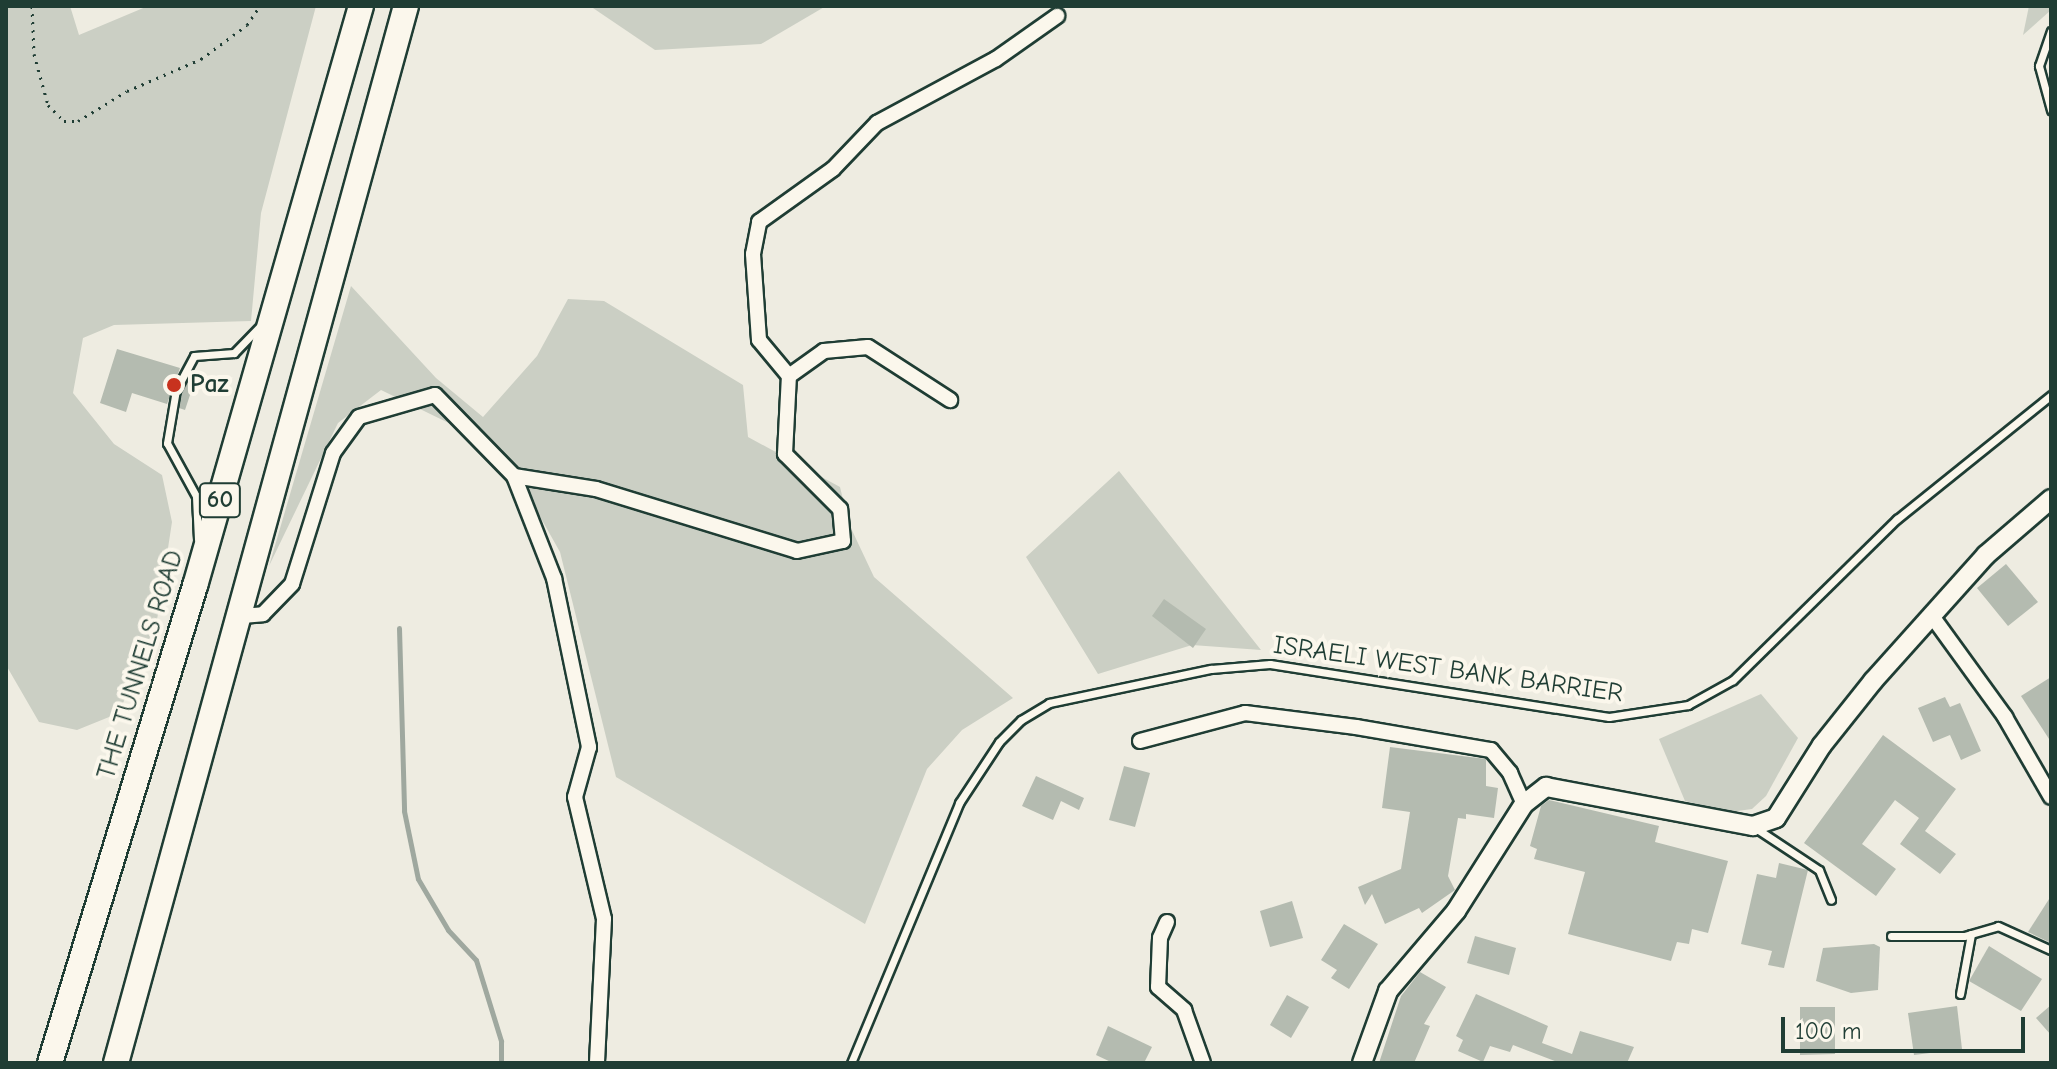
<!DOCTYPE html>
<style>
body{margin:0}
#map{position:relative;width:2057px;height:1069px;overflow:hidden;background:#eeece1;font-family:"Comic Neue",sans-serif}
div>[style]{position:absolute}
.green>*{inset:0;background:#cbcfc4}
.stream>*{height:5px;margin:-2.5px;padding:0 2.5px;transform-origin:2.5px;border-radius:2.5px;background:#9fa89f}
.building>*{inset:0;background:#b4bbb0}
.path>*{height:3px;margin-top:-1.5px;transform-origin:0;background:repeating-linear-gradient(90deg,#1f3d34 0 2px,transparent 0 8px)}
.roads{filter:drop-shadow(2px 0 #1f3d34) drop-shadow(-2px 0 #1f3d34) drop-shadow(0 2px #1f3d34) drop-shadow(0 -2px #1f3d34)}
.service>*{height:7px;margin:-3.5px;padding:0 3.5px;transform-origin:3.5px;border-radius:3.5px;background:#fbf7ec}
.minor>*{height:14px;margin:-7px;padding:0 7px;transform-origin:7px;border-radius:7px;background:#fbf7ec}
.tertiary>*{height:18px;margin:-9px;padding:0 9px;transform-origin:9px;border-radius:9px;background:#fbf7ec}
.trunk>*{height:24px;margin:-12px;padding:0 12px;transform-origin:12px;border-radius:12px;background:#fbf7ec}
.dots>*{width:22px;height:22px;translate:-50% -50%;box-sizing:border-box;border:4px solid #fbf7ec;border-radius:50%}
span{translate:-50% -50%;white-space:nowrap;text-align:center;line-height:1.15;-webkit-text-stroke:8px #fbf7ec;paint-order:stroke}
.shield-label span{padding:2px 6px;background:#fbf7ec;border:2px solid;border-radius:6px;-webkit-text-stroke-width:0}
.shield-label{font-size:24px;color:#1f3d34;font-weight:700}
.poi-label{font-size:26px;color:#1f3d34;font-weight:700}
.left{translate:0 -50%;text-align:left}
.street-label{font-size:26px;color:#1f3d34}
.frame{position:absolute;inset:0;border:8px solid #1f3d34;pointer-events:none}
.scale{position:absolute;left:1781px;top:1017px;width:244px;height:36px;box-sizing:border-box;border:4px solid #1f3d34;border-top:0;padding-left:10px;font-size:24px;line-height:28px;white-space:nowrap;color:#1f3d34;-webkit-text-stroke:6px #fbf7ec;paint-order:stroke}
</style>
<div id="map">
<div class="green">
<div style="clip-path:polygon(6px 6px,70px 6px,79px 35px,148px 6px,316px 6px,261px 213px,251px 321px,114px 325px,83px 338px,73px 393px,114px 444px,162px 475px,172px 522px,157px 620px,119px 713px,77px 730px,39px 722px,6px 665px)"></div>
<div style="clip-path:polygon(590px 6px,826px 6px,761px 44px,655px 50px)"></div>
<div style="clip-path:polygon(2029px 6px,2051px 6px,2051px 10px,2023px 35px)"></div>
<div style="clip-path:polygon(351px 286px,436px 378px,483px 417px,537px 356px,568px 299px,604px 301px,743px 385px,748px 437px,840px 487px,849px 524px,874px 577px,1013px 698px,962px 730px,927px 769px,865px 924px,616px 777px,560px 552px,502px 449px,381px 390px,338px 423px,269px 566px)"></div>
<div style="clip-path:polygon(1119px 471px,1261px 650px,1192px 645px,1098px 674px,1026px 557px)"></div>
<div style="clip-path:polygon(1761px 694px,1798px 738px,1766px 796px,1752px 809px,1730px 812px,1685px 801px,1659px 739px)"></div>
</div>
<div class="stream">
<div style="left:399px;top:628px;width:183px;rotate:88.4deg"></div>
<div style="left:404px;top:811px;width:69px;rotate:78.4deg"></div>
<div style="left:418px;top:879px;width:59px;rotate:59.5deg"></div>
<div style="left:448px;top:930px;width:41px;rotate:47deg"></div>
<div style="left:476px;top:960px;width:85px;rotate:72.8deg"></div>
<div style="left:501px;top:1041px;width:22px;rotate:90deg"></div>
</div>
<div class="building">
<div style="clip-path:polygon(117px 349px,180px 368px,167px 404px,132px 393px,126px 412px,100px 403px)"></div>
<div style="clip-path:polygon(193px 372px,197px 374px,185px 410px,179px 408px,182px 392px)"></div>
<div style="clip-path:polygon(2006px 564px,2038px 602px,2008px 626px,1977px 588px)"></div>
<div style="clip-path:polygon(1164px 599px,1206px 629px,1193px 648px,1152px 616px)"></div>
<div style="clip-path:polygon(2051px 677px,2051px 742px,2021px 696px)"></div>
<div style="clip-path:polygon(1945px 697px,1950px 707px,1960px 703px,1981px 751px,1961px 760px,1950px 735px,1933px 742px,1918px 708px)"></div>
<div style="clip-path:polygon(1883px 735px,1956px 789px,1925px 831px,1956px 854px,1940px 874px,1900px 844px,1919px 818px,1895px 800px,1862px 844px,1896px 869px,1876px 896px,1804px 843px)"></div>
<div style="clip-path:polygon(1390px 747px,1486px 759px,1486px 786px,1498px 788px,1494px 818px,1466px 814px,1466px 819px,1458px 818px,1448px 876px,1455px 890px,1422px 913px,1419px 908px,1385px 924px,1372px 894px,1365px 905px,1358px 887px,1401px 869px,1410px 812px,1382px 808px)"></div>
<div style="clip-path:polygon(1124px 766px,1150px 773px,1135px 827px,1109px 820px)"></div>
<div style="clip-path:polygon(1036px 776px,1084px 798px,1079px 810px,1061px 801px,1053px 820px,1022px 806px)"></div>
<div style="clip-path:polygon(1549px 800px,1659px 826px,1655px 842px,1728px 861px,1708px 933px,1692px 929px,1689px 944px,1677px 942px,1671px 961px,1568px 934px,1585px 872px,1534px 859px,1537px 849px,1530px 846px,1541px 806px)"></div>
<div style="clip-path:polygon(1779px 863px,1808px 870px,1784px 968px,1768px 965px,1772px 951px,1741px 944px,1757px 874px,1776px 878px)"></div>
<div style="clip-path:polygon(2051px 896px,2051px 943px,2028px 932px)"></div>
<div style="clip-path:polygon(1292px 901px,1303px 938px,1270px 947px,1260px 911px)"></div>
<div style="clip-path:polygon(1344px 924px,1378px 944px,1349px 989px,1331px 978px,1337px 970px,1321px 960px)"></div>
<div style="clip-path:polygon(1475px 936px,1516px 948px,1509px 975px,1467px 963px)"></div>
<div style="clip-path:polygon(1874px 944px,1880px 947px,1878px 990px,1851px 993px,1816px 981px,1823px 948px)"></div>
<div style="clip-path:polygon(1989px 946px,2042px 979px,2021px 1011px,1969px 981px)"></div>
<div style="clip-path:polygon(1420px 972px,1446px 987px,1424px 1024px,1430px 1026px,1414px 1063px,1379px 1063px,1401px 996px)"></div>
<div style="clip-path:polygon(1476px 994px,1548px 1026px,1542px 1043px,1572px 1054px,1580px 1031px,1634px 1047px,1627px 1063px,1560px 1063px,1513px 1045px,1510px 1052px,1490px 1046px,1483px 1062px,1458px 1051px,1463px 1040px,1456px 1036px)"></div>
<div style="clip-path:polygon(1287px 995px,1309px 1007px,1291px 1038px,1270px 1025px)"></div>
<div style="clip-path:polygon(2051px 1005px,2051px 1035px,2036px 1018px)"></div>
<div style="clip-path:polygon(1957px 1006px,1962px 1049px,1914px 1055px,1908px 1013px)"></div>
<div style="clip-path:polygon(1800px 1007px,1835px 1007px,1835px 1054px,1800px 1055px)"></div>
<div style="clip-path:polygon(1108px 1026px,1152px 1047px,1144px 1063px,1113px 1063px,1096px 1055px)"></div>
</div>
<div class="path">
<div style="left:32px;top:6px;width:48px;rotate:87.6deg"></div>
<div style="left:34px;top:54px;width:53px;rotate:74.6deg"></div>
<div style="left:48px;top:105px;width:23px;rotate:45deg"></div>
<div style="left:64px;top:121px;width:14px"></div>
<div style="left:78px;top:121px;width:57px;rotate:-31.5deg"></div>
<div style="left:127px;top:91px;width:81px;rotate:-23.4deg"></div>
<div style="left:201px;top:59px;width:57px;rotate:-36.5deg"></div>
<div style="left:247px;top:25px;width:23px;rotate:-56deg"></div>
</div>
<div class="roads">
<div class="service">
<div style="left:2051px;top:31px;width:37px;rotate:109deg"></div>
<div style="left:2039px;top:66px;width:46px;rotate:74.7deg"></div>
<div style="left:198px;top:539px;width:43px;rotate:-92.7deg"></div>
<div style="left:196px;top:496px;width:60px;rotate:-118.7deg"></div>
<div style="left:167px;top:443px;width:54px;rotate:-80.4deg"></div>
<div style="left:176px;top:390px;width:38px;rotate:-62deg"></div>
<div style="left:194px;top:356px;width:40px;rotate:-4.3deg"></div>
<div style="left:234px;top:353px;width:36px;rotate:-46deg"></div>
<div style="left:1754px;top:827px;width:78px;rotate:33.5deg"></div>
<div style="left:1819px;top:870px;width:32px;rotate:68deg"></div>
<div style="left:1891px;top:936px;width:73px"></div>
<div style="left:1964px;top:936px;width:35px;rotate:-16deg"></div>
<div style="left:1998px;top:926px;width:58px;rotate:24.4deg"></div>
<div style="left:1960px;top:994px;width:61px;rotate:-79.6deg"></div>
<div style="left:851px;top:1063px;width:282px;rotate:-67.4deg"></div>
<div style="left:959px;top:803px;width:73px;rotate:-56.7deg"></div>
<div style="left:999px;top:742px;width:31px;rotate:-45deg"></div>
<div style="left:1021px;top:720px;width:33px;rotate:-31deg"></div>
<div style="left:1049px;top:703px;width:166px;rotate:-11.9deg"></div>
<div style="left:1211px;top:669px;width:59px;rotate:-4.8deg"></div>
<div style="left:1270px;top:664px;width:343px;rotate:8.9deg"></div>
<div style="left:1609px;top:717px;width:80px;rotate:-8.6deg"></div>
<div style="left:1688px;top:705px;width:51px;rotate:-29.1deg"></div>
<div style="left:1733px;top:680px;width:230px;rotate:-44.5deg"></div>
<div style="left:1897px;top:519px;width:198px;rotate:-38.8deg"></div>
</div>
<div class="minor">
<div style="left:789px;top:376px;width:47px;rotate:-129.8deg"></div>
<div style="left:759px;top:340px;width:86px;rotate:-94deg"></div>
<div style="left:753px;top:254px;width:33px;rotate:-79deg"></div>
<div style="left:759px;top:222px;width:91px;rotate:-35.6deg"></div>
<div style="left:833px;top:169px;width:64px;rotate:-46.3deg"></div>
<div style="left:877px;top:123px;width:135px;rotate:-28.3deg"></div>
<div style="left:996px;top:59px;width:75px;rotate:-35.2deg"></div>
<div style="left:514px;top:476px;width:110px;rotate:68.6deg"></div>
<div style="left:554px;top:578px;width:173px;rotate:78.3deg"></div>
<div style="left:589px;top:747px;width:52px;rotate:105.6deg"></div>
<div style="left:575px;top:797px;width:125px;rotate:76.6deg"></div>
<div style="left:604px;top:919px;width:144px;rotate:92.8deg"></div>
<div style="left:242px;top:616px;width:21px;rotate:-5deg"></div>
<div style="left:263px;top:614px;width:42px;rotate:-46deg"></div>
<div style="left:292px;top:584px;width:137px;rotate:-72.6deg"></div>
<div style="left:333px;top:453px;width:44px;rotate:-54.2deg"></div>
<div style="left:359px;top:417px;width:79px;rotate:-16.1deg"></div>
<div style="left:435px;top:395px;width:113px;rotate:45.7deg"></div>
<div style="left:514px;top:476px;width:83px;rotate:9deg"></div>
<div style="left:596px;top:489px;width:210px;rotate:17.1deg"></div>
<div style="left:797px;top:551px;width:47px;rotate:-12.3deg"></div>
<div style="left:843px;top:541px;width:32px;rotate:-95deg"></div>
<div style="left:840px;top:509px;width:78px;rotate:-135deg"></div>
<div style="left:785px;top:454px;width:78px;rotate:-87.1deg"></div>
<div style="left:789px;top:376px;width:43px;rotate:-35.5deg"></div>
<div style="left:824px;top:351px;width:44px;rotate:-5.2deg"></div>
<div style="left:868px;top:347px;width:98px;rotate:32.9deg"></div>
<div style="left:1932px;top:616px;width:125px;rotate:54.1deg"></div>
<div style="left:2005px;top:717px;width:92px;rotate:60.1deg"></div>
<div style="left:1140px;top:741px;width:109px;rotate:-14.9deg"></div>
<div style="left:1245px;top:713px;width:112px;rotate:7.2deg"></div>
<div style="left:1356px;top:727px;width:137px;rotate:9.7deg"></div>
<div style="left:1491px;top:750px;width:30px;rotate:50deg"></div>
<div style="left:1510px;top:773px;width:34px;rotate:66deg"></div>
<div style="left:1167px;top:922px;width:17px;rotate:114deg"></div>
<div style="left:1160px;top:938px;width:49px;rotate:92.3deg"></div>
<div style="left:1158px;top:987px;width:35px;rotate:41deg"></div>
<div style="left:1184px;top:1010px;width:56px;rotate:70.3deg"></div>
</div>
<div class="tertiary">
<div style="left:1362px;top:1063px;width:77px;rotate:-70.1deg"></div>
<div style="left:1388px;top:991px;width:105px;rotate:-49.6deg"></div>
<div style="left:1456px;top:911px;width:127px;rotate:-57.6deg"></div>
<div style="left:1524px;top:804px;width:28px;rotate:-38deg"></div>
<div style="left:1546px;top:787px;width:211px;rotate:10.7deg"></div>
<div style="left:1753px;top:826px;width:24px;rotate:-19deg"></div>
<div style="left:1776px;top:818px;width:86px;rotate:-57.8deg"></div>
<div style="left:1822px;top:745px;width:82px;rotate:-51.4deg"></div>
<div style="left:1873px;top:681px;width:169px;rotate:-48.1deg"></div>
<div style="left:1986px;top:555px;width:86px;rotate:-40.7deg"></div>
</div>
<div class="trunk">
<div style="left:50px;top:1063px;width:499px;rotate:-73.1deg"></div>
<div style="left:195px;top:586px;width:603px;rotate:-74.03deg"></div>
<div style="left:116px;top:1063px;width:1096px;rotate:-74.66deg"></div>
</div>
</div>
<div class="dots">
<div style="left:174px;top:385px;background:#c8321e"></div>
</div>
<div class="shield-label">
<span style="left:220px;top:500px">60</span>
</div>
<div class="poi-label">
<span class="left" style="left:190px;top:385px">Paz</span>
</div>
<div class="street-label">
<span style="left:141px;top:665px;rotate:-73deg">THE TUNNELS ROAD</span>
<span style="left:1448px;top:670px;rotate:8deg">ISRAELI WEST BANK BARRIER</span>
</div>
<div class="frame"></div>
<div class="scale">100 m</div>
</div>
